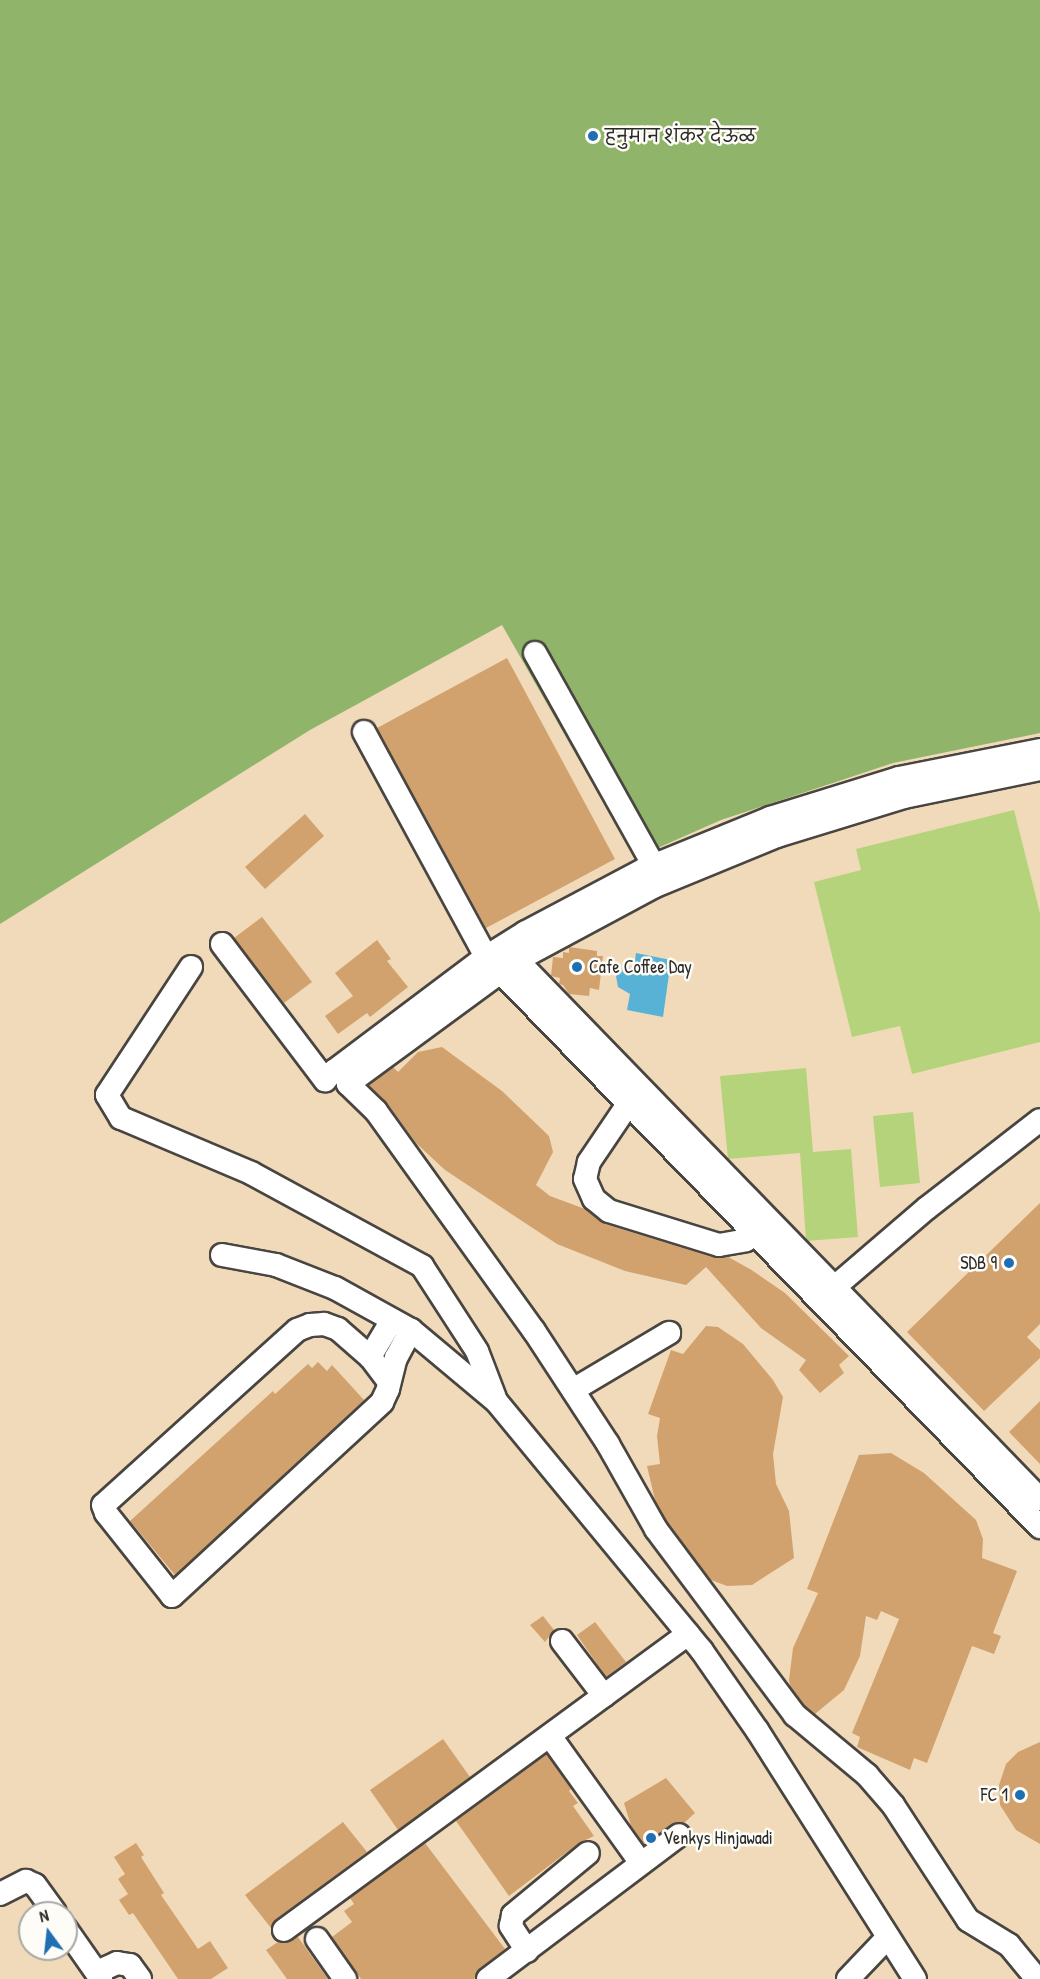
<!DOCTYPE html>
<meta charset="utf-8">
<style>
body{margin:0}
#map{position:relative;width:1040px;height:1979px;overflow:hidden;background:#f1daba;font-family:"Patrick Hand","Playpen Sans Deva",sans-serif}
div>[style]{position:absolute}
.green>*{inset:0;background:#b5d37a}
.forest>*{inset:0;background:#90b56a}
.water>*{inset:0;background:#58b2d6}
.building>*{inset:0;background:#d1a26e}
.roads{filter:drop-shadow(2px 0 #494540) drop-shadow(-2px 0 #494540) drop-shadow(0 2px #494540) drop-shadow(0 -2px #494540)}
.minor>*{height:22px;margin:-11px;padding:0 11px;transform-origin:11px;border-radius:11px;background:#fff}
.dots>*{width:16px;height:16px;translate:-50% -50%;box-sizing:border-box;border:3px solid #fdfcf7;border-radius:50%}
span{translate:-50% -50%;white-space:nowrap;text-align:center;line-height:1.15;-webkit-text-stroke:5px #fdfcf7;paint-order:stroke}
.poi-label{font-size:18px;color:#2b2b2b}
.left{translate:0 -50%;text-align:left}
.right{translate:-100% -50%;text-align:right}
.north{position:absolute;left:18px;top:1901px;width:60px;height:60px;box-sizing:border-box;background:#fdfcf7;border:2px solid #a9a8a5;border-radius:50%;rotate:345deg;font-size:16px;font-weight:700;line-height:24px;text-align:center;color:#2b2b2b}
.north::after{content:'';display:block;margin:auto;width:21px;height:27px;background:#1f6fb2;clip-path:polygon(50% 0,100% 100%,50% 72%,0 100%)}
</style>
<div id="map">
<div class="green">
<div style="clip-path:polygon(1014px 810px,1040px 913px,1040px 1042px,912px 1074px,900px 1026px,852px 1037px,814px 882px,861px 870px,856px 849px)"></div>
<div style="clip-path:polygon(806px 1068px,813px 1152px,851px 1149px,858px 1237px,806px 1241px,800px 1153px,728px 1159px,720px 1076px)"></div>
<div style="clip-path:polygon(913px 1112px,920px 1183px,880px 1187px,873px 1116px)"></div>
</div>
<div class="forest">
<div style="clip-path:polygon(0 0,1040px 0,1040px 733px,893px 763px,721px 820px,635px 858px,502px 625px,310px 730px,0 924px)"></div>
</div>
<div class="water">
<div style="clip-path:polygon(636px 953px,671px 960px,663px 1017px,627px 1010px,630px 994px,618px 987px,616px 976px,623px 968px,634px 968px)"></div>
</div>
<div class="building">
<div style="clip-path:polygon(507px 658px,615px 859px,486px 928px,377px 728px)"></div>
<div style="clip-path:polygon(305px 814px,324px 836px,265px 889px,245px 867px)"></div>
<div style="clip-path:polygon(262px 917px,312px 982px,284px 1003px,234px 938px)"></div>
<div style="clip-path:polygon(377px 940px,391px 959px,387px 961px,408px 987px,370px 1017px,367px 1013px,338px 1034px,325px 1016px,353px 996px,335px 973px)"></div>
<div style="clip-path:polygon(569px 947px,597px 951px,597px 956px,603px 956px,599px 990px,590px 988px,589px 996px,569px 994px,563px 985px,559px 984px,560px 978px,551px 976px,553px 957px,563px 958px,563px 952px,569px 953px)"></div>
<div style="clip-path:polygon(442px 1047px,502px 1091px,549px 1136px,553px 1152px,536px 1185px,550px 1196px,585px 1209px,605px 1224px,715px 1258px,728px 1257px,750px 1269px,785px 1293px,849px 1356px,839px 1365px,844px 1373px,820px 1393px,799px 1370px,806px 1360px,761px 1328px,706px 1267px,686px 1285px,625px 1271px,557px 1244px,445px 1170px,416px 1143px,387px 1103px,369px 1085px,393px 1067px,398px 1072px,418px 1052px)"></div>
<div style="clip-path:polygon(1040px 1203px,1040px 1324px,1027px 1337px,1040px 1350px,1040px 1358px,984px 1411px,907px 1332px)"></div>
<div style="clip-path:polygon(706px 1326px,718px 1327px,743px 1344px,773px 1380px,783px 1397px,773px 1454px,776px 1484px,789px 1511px,794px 1558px,752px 1585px,727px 1586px,711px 1580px,667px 1522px,655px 1500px,647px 1466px,660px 1464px,657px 1436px,660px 1418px,648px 1414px,671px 1350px,683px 1354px)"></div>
<div style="clip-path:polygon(318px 1362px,327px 1371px,332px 1365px,364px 1400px,175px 1575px,130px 1521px,273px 1391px,275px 1394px,308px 1364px,312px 1368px)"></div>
<div style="clip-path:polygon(1040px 1401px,1040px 1464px,1009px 1432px)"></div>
<div style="clip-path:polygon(891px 1453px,924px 1473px,976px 1520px,983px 1539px,982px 1558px,1017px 1571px,993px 1633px,1001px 1636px,994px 1654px,972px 1646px,927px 1763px,914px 1758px,910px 1770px,857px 1747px,860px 1737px,852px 1733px,899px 1619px,881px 1611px,877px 1620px,866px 1616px,860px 1656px,844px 1690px,815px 1714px,805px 1706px,790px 1686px,789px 1680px,793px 1648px,818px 1593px,807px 1589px,859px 1455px)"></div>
<div style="clip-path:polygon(543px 1616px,554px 1630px,545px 1642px,530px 1625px)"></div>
<div style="clip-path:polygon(595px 1622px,626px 1662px,606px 1677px,577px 1635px)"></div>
<div style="clip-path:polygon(443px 1739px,470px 1777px,398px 1830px,370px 1790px)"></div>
<div style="clip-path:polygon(1040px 1742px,1040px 1844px,1016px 1830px,1000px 1805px,999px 1785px,1006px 1764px,1018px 1752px)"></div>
<div style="clip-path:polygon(547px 1754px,571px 1789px,569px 1791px,578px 1803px,573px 1806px,594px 1836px,579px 1843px,509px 1896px,456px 1821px)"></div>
<div style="clip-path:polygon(666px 1778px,695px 1813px,684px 1823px,671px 1824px,644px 1844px,631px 1826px,624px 1803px)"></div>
<div style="clip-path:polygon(343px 1822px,367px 1852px,276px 1919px,271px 1928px,245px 1895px)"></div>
<div style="clip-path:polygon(136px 1843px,144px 1855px,141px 1857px,164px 1893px,161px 1895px,198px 1949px,210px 1941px,228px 1968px,211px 1979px,178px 1979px,133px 1913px,129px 1915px,119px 1900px,128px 1894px,118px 1879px,125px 1874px,114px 1857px)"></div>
<div style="clip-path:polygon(425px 1843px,505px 1949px,480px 1968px,474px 1979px,361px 1979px,332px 1937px,352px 1922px,344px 1911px,354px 1904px,350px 1898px)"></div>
<div style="clip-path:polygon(298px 1937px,328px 1979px,287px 1979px,266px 1950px,278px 1942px,286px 1943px)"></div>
</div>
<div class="roads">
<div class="minor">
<div style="left:535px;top:653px;width:244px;rotate:60.8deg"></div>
<div style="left:364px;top:732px;width:256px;rotate:61.5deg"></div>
<div style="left:486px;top:957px;width:795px;rotate:45.82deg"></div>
<div style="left:222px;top:944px;width:171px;rotate:52.9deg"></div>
<div style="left:325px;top:1080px;width:13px;rotate:-45deg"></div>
<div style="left:334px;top:1071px;width:190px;rotate:-36.9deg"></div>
<div style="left:486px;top:957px;width:47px;rotate:-32deg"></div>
<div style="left:526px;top:932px;width:135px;rotate:-27.9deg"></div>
<div style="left:645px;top:869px;width:135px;rotate:-22.2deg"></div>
<div style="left:770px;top:818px;width:135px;rotate:-17.2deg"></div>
<div style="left:899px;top:778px;width:144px;rotate:-11.2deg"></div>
<div style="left:506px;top:949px;width:767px;rotate:45.85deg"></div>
<div style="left:191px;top:967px;width:153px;rotate:123.3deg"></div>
<div style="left:107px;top:1095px;width:27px;rotate:59deg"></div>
<div style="left:121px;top:1118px;width:141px;rotate:22.9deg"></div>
<div style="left:251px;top:1173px;width:195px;rotate:28.5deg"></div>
<div style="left:422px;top:1266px;width:101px;rotate:57.1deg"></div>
<div style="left:477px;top:1351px;width:50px;rotate:69deg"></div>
<div style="left:637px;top:1091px;width:86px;rotate:124.1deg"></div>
<div style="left:589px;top:1162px;width:17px;rotate:103deg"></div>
<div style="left:585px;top:1179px;width:22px;rotate:66deg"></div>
<div style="left:594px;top:1199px;width:19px;rotate:39deg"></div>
<div style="left:609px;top:1211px;width:115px;rotate:17.2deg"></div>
<div style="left:719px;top:1245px;width:27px;rotate:-10deg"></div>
<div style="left:746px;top:1240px;width:24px;rotate:-38deg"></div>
<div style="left:222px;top:1255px;width:55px;rotate:10.5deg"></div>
<div style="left:276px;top:1265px;width:63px;rotate:21.3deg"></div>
<div style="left:335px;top:1288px;width:87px;rotate:28.9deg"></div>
<div style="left:411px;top:1330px;width:111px;rotate:39.9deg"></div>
<div style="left:496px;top:1401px;width:324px;rotate:50.5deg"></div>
<div style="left:702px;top:1651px;width:96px;rotate:55.2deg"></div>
<div style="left:757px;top:1730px;width:295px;rotate:57.6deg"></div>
<div style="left:823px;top:1297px;width:137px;rotate:-40.6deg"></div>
<div style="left:927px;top:1208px;width:143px;rotate:-37.9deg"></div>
<div style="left:370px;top:1357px;width:43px;rotate:-59.3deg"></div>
<div style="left:389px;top:1382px;width:31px;rotate:-127deg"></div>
<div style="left:370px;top:1357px;width:43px;rotate:-138.8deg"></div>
<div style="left:338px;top:1329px;width:15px;rotate:-160deg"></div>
<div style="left:324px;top:1324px;width:14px;rotate:176deg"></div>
<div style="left:310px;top:1325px;width:14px;rotate:159deg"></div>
<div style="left:297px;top:1330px;width:261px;rotate:137.9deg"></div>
<div style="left:103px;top:1505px;width:9px;rotate:69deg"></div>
<div style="left:106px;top:1513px;width:106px;rotate:51.5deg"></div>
<div style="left:172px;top:1596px;width:286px;rotate:-42.7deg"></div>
<div style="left:382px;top:1402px;width:14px;rotate:-65deg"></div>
<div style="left:388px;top:1389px;width:32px;rotate:-76deg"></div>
<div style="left:396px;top:1358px;width:32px;rotate:-62deg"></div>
<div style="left:573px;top:1390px;width:112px;rotate:-30.7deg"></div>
<div style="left:562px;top:1641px;width:69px;rotate:52.6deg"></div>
<div style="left:550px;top:1736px;width:156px;rotate:54.4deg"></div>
<div style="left:0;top:1894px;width:29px;rotate:-27deg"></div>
<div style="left:26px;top:1881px;width:10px;rotate:24deg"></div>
<div style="left:35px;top:1885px;width:34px;rotate:54deg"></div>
<div style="left:66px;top:1929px;width:61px;rotate:55deg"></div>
<div style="left:284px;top:1930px;width:501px;rotate:-36.23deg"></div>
<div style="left:317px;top:1939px;width:49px;rotate:55deg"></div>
<div style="left:527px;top:1951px;width:30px;rotate:-123deg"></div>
<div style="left:511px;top:1926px;width:11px;rotate:-80deg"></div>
<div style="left:513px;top:1915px;width:97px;rotate:-39.6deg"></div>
<div style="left:97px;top:1972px;width:22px;rotate:-24deg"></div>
<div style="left:117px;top:1963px;width:13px;rotate:9deg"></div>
<div style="left:130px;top:1965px;width:17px;rotate:54deg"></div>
<div style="left:488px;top:1979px;width:239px;rotate:-37deg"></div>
<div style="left:848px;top:1979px;width:58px;rotate:-46.4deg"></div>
<div style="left:1037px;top:1979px;width:44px;rotate:-129.5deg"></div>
<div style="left:1009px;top:1945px;width:48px;rotate:-148.6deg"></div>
<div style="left:968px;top:1920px;width:137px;rotate:-123.1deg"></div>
<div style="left:893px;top:1805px;width:40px;rotate:-131deg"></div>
<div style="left:867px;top:1775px;width:94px;rotate:-140.2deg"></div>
<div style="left:795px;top:1715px;width:232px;rotate:-126.8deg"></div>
<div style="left:656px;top:1529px;width:98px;rotate:-119.5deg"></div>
<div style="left:608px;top:1444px;width:135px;rotate:-123.2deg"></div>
<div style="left:534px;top:1331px;width:271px;rotate:-125.7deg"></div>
<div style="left:376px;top:1111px;width:39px;rotate:-136deg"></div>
<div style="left:348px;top:1084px;width:210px;rotate:-36.3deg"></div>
<div style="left:517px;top:960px;width:154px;rotate:-28.2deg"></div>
<div style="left:653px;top:887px;width:134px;rotate:-22.4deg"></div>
<div style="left:777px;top:836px;width:133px;rotate:-17.1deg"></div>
<div style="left:904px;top:797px;width:139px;rotate:-11.6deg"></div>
</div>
</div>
<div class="dots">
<div style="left:593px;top:136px;background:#1f6fb2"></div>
<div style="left:577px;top:967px;background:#1f6fb2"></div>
<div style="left:1009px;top:1263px;background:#1f6fb2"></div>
<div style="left:1020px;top:1795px;background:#1f6fb2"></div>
<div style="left:651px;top:1838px;background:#1f6fb2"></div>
</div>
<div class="poi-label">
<span class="left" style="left:605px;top:136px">हनुमान शंकर देऊळ</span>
<span class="left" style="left:589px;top:967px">Cafe Coffee Day</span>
<span class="right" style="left:997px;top:1263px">SDB 9</span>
<span class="right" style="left:1008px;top:1795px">FC 1</span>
<span class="left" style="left:663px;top:1838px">Venkys Hinjawadi</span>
</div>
<div class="north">N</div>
</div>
